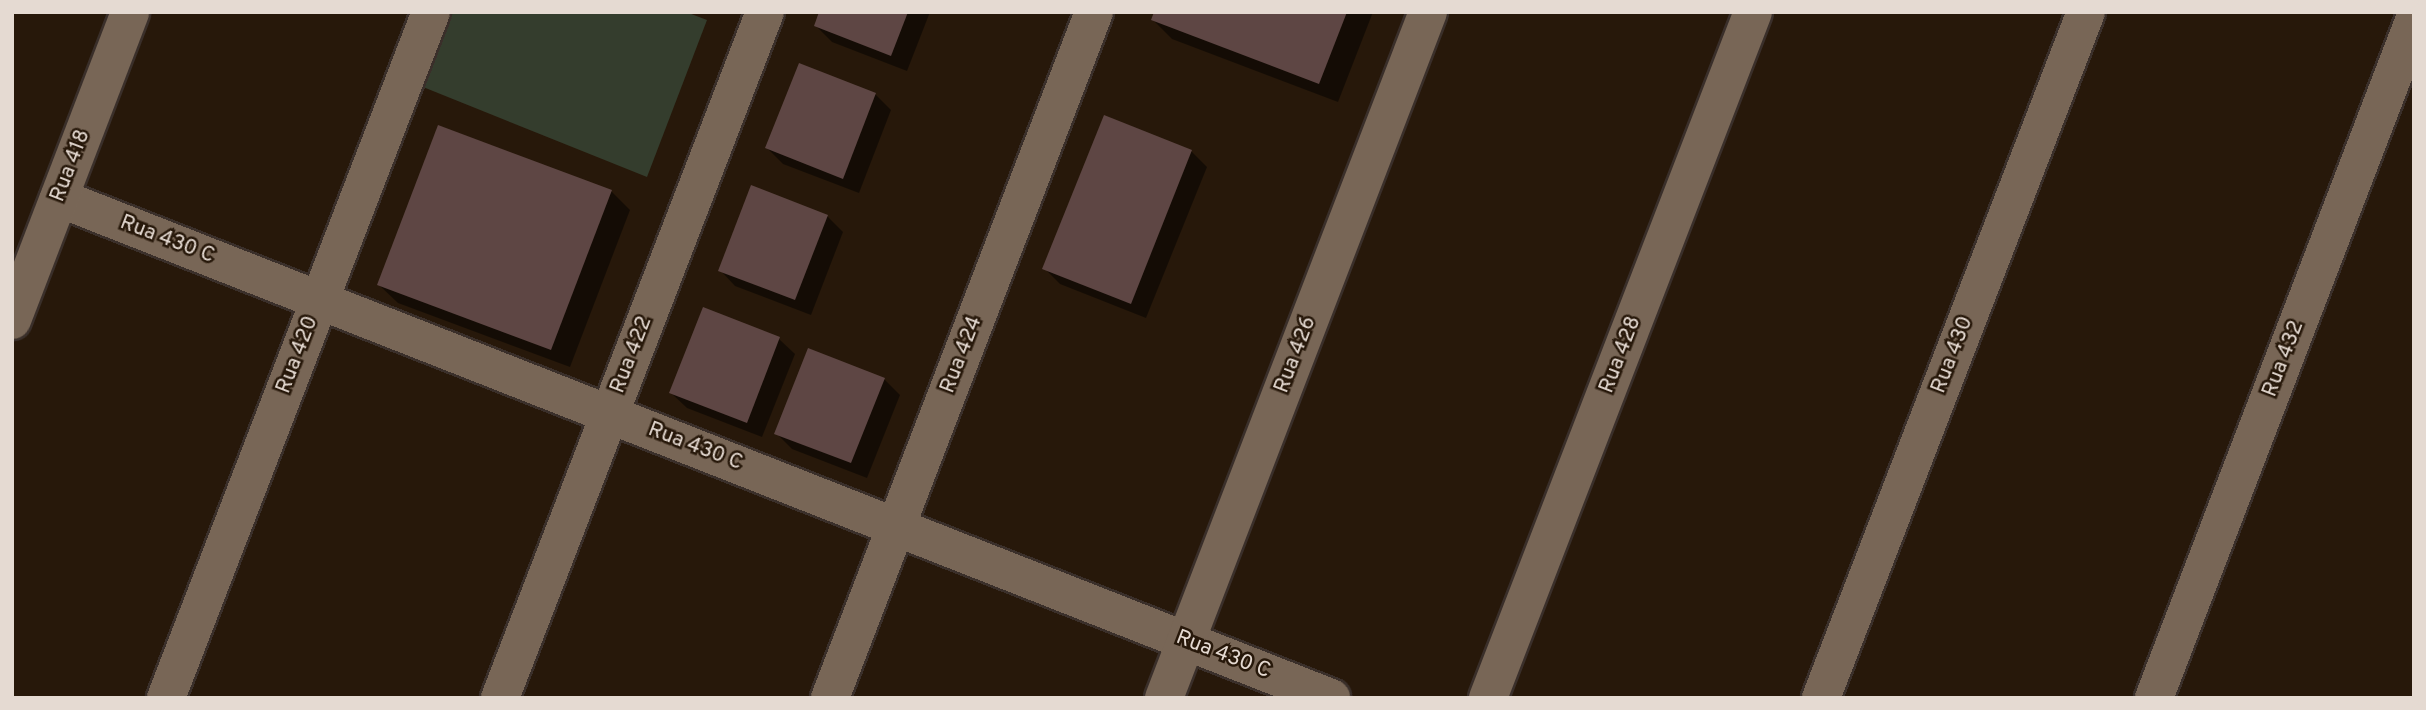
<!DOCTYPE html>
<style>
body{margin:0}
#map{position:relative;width:2426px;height:710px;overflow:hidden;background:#27180a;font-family:Overpass,sans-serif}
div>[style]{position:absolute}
.green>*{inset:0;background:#343d2d}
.shadow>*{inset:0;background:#0007}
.building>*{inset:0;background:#5e4644}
.roads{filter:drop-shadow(2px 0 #3a2f2a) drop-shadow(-2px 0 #3a2f2a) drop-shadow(0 2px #3a2f2a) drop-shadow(0 -2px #3a2f2a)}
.street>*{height:38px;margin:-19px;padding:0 19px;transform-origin:19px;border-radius:19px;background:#786656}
span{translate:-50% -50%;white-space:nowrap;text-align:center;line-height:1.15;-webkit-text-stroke:5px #27180a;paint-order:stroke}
.street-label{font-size:21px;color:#e5dad2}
.frame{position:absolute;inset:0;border:14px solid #e5dad2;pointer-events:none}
</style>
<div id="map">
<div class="green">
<div style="clip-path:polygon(453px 12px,686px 12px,707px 20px,647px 177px,423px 87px)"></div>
</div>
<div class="shadow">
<div style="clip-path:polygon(821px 12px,930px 12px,907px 71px,832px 42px,816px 26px)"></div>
<div style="clip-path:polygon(1156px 12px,1373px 12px,1338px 102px,1172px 39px,1153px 20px)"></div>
<div style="clip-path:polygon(800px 65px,875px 94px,891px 110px,859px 193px,783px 164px,767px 148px)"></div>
<div style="clip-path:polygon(1191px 151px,1207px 167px,1146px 318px,1060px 284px,1044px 268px)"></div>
<div style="clip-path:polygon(611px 191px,630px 210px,570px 367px,398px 303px,379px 285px)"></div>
<div style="clip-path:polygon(827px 216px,843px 232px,811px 315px,735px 286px,720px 270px)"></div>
<div style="clip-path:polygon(779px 339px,795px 354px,762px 437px,687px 408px,671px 393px)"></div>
<div style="clip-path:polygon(884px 379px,900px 395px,867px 478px,792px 449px,776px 433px)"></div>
</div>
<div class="building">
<div style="clip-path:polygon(819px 12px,908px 12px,891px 56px,814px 26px)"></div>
<div style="clip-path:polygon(1154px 12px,1347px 12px,1319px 84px,1151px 20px)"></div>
<div style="clip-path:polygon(799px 63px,876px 93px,843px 179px,765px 148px)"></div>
<div style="clip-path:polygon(1104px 115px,1192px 150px,1131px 304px,1042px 269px)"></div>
<div style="clip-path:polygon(438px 125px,612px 190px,551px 350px,377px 285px)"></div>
<div style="clip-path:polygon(751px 185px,828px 215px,795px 300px,718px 271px)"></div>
<div style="clip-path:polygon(703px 307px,780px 337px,747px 423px,669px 393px)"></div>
<div style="clip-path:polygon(808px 348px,885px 378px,851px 463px,774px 434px)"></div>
</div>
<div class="roads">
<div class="street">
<div style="left:59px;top:198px;width:1367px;rotate:21.46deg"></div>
<div style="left:12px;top:320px;width:330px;rotate:-69deg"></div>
<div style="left:166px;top:698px;width:735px;rotate:-68.88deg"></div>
<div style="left:500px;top:698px;width:735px;rotate:-68.88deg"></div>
<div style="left:830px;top:698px;width:735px;rotate:-68.95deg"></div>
<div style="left:1164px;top:698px;width:735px;rotate:-68.95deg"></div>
<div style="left:1488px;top:698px;width:735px;rotate:-68.88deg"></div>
<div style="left:1821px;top:698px;width:735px;rotate:-68.88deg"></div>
<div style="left:2154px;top:698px;width:725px;rotate:-68.99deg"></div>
</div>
</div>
<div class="street-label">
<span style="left:71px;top:166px;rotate:-69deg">Rua 418</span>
<span style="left:167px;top:240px;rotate:21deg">Rua 430 C</span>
<span style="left:298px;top:355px;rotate:-69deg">Rua 420</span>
<span style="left:632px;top:355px;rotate:-69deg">Rua 422</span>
<span style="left:962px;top:355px;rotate:-69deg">Rua 424</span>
<span style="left:1296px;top:355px;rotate:-69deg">Rua 426</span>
<span style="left:1621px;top:355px;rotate:-69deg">Rua 428</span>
<span style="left:1953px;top:355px;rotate:-69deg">Rua 430</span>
<span style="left:2284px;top:359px;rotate:-69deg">Rua 432</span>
<span style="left:695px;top:447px;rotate:21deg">Rua 430 C</span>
<span style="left:1223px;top:655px;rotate:21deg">Rua 430 C</span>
</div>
<div class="frame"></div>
</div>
